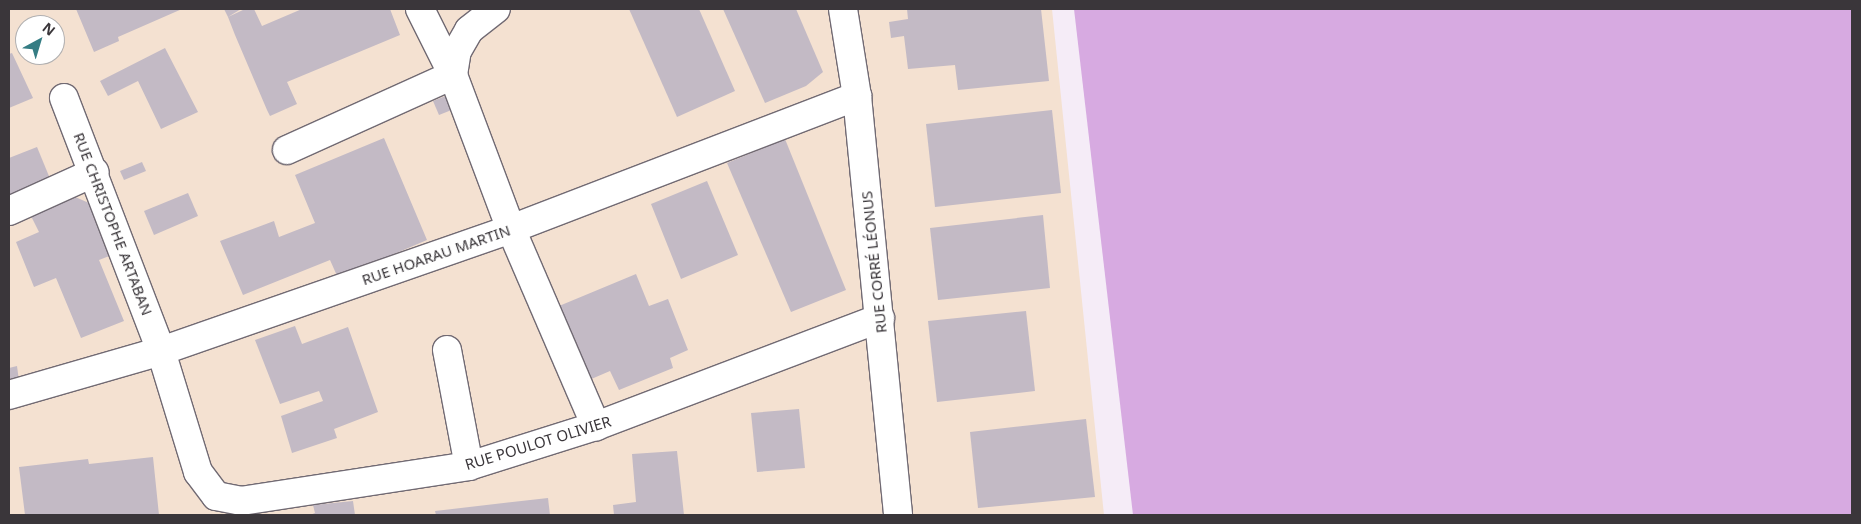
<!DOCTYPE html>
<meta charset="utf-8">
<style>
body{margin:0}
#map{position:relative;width:1861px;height:524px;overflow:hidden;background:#f5ecf7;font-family:"Noto Sans",sans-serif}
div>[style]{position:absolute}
.industrial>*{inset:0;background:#f4e1d1}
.green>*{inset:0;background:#d7aae1}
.building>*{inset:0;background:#c3bac5}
.roads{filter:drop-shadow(1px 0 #716a73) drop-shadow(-1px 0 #716a73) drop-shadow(0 1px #716a73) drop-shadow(0 -1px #716a73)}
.minor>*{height:28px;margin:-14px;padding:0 14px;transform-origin:14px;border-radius:14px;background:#fff}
span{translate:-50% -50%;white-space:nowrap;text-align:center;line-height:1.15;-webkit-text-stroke:4.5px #fff;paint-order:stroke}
.street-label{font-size:15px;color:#3a363a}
.frame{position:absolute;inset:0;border:10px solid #3a363a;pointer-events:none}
.north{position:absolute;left:15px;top:15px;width:50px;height:50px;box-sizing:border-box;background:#fff;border:1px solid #b0afb0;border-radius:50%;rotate:39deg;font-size:14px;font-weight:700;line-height:20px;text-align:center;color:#3a363a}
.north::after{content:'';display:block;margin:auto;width:18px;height:22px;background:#357d84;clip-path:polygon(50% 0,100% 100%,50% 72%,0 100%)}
</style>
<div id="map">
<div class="industrial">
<div style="clip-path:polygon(evenodd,9px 9px,1052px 9px,1104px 515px,9px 515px,9px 9px,25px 25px,55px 25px,55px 55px,25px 55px,25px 25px)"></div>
</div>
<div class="green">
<div style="clip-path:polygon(1074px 9px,1852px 9px,1852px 515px,1133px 515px)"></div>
</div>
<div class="building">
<div style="clip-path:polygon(76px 9px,182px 9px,118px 37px,119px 41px,94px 52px)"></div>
<div style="clip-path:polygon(224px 9px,241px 9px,228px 17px,245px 9px,254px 9px,262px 26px,302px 9px,390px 9px,400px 35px,287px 82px,297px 104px,270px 116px,267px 110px,235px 35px,228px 17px)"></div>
<div style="clip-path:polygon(629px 9px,699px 9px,735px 91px,677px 117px)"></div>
<div style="clip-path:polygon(723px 9px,796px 9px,823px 72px,806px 86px,765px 103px)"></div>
<div style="clip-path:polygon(907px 9px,1041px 9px,1049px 81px,958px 90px,955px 65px,908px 69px,904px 36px,891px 38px,889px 22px,908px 19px)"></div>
<div style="clip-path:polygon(165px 48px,198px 112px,161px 129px,138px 81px,108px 96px,100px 81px)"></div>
<div style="clip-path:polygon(12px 53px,33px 98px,9px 108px,9px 54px)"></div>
<div style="clip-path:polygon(448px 95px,454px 109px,439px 115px,433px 101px)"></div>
<div style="clip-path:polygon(1052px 110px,1061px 193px,935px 207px,926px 124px)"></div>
<div style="clip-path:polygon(384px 138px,427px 240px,338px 278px,330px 260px,243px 295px,220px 241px,274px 221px,279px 237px,315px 223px,295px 175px)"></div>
<div style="clip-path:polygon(785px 139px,846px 290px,791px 312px,727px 163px)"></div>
<div style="clip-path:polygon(37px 147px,51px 181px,9px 198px,9px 158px)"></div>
<div style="clip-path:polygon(142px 162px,146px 171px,124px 180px,120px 171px)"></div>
<div style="clip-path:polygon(707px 181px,738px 255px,681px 279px,651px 204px)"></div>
<div style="clip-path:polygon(188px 193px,198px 216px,154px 235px,144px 211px)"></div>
<div style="clip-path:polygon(73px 196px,98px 207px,117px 253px,99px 260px,124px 321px,81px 338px,56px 278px,34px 287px,16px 242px,39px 232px,30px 214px)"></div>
<div style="clip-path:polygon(1043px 215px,1050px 288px,938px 300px,930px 228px)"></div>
<div style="clip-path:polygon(636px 274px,649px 306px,668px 299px,688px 350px,670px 358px,673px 368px,619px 390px,610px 371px,589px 380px,559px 306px)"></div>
<div style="clip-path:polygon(1026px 311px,1035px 391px,937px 402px,928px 321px)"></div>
<div style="clip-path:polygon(295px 326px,302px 344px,348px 327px,378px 412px,334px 429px,337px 438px,292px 453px,281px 416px,323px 401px,319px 391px,280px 404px,255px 340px)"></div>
<div style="clip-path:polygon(17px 366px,19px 381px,9px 383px,9px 368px)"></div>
<div style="clip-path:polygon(799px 409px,805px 468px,757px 472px,751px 413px)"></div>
<div style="clip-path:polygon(1086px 419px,1095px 497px,978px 508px,970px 432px)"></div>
<div style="clip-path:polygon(677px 451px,684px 515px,614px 515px,613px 505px,636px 502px,632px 454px)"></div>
<div style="clip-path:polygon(153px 457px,159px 515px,25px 515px,19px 467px,88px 459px,89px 464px)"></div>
<div style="clip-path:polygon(548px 498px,550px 515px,436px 515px,435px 511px)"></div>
<div style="clip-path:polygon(353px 501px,355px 515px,310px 515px,315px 513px,313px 505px)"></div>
</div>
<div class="roads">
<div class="minor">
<div style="left:420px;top:9px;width:74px;rotate:63.4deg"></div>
<div style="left:453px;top:75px;width:165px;rotate:69.4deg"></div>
<div style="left:511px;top:229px;width:215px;rotate:66.7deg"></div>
<div style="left:843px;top:9px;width:88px;rotate:80.9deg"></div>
<div style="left:857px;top:96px;width:421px;rotate:84.4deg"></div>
<div style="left:453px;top:75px;width:24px;rotate:-81deg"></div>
<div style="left:457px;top:51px;width:24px;rotate:-60deg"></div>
<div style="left:469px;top:30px;width:34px;rotate:-38deg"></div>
<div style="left:64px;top:98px;width:271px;rotate:69deg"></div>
<div style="left:161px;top:351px;width:127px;rotate:73deg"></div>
<div style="left:198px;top:472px;width:30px;rotate:53deg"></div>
<div style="left:216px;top:496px;width:25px;rotate:11deg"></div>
<div style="left:241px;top:501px;width:231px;rotate:-8.7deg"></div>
<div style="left:469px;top:466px;width:133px;rotate:-17.5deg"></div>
<div style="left:596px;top:426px;width:304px;rotate:-20.8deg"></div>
<div style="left:287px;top:150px;width:182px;rotate:-24.3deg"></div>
<div style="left:9px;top:211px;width:94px;rotate:-24.4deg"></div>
<div style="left:447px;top:350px;width:118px;rotate:79.3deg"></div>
<div style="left:9px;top:395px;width:158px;rotate:-16.1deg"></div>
<div style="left:161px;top:351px;width:371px;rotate:-19.2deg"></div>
<div style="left:511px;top:229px;width:371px;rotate:-21deg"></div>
</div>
</div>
<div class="street-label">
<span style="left:113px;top:224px;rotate:69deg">RUE CHRISTOPHE ARTABAN</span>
<span style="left:436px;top:255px;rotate:-19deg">RUE HOARAU MARTIN</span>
<span style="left:874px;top:262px;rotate:-96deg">RUE CORRÉ LÉONUS</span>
<span style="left:538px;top:443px;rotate:-17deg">RUE POULOT OLIVIER</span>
</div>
<div class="frame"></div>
<div class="north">N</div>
</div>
